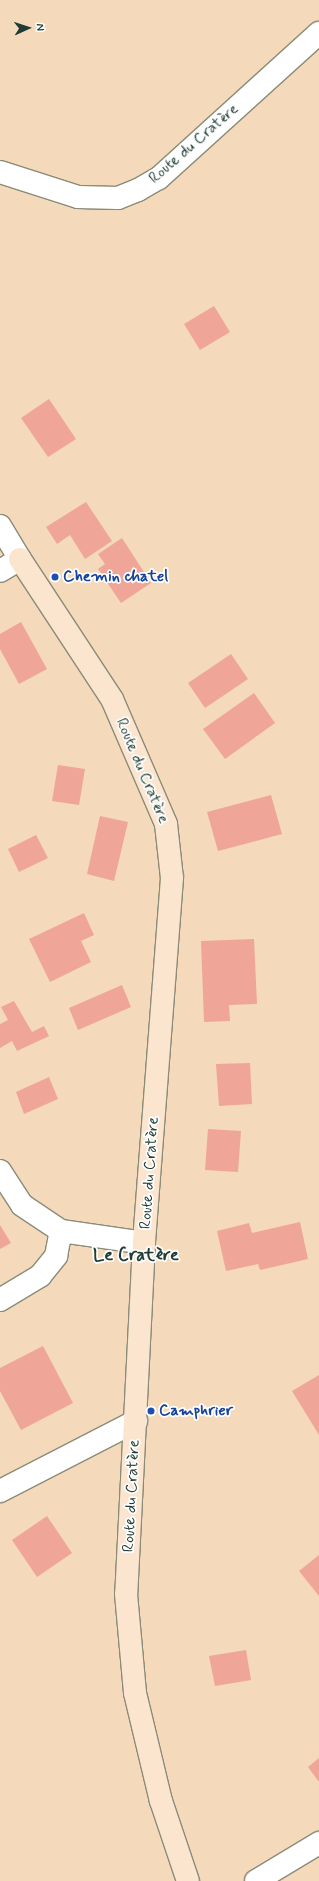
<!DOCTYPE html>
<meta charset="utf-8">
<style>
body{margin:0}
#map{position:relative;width:319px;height:1881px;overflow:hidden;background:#f4d9bb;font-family:Mynerve,sans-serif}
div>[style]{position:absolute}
.building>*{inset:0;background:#f0a599}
.roads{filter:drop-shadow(1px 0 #8a8b78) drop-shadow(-1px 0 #8a8b78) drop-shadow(0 1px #8a8b78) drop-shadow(0 -1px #8a8b78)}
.street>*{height:22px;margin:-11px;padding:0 11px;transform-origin:11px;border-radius:11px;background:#fff}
.secondary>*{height:22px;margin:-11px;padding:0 11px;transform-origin:11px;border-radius:11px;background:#fbe5cf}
.dots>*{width:11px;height:11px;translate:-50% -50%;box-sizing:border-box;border:2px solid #fff;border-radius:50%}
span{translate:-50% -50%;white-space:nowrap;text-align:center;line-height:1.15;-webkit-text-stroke:3.5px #fff;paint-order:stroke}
.street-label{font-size:16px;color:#1f3d34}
.transit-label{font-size:16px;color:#164399;font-weight:700}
.left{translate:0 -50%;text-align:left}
.quarter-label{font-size:18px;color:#1f3d34;font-weight:700}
.north{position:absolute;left:8px;top:8px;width:40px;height:40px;-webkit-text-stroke:3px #fff;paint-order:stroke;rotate:87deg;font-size:11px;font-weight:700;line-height:16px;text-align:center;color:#1f3d34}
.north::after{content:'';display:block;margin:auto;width:14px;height:18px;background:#1f3d34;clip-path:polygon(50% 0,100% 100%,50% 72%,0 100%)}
</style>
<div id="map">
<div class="building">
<div style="clip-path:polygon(214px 306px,230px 332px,200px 350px,184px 324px)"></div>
<div style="clip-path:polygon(49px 399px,76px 439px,48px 457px,21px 418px)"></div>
<div style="clip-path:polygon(86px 502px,112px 541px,85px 559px,70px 535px,57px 544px,46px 527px)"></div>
<div style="clip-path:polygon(122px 538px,151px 583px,121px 603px,98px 569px,105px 564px,98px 554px)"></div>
<div style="clip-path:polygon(21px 622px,47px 669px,19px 684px,0 649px,0 634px)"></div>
<div style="clip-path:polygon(231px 654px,248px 679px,205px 708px,188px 683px)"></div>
<div style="clip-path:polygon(254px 693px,275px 723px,225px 759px,203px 729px)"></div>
<div style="clip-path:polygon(58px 765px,85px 769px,79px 805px,52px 801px)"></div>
<div style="clip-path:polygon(271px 795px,282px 834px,218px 851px,207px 812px)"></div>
<div style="clip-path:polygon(100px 816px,128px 822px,114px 881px,87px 874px)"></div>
<div style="clip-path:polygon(36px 835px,48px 858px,19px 872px,8px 849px)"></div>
<div style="clip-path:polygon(84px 913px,94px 935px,81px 941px,91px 962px,50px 982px,29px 939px)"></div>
<div style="clip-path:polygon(254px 939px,257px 1004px,229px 1005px,230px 1021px,204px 1022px,201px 941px)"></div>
<div style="clip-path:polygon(122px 985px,131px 1007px,78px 1030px,69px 1008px)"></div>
<div style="clip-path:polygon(14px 1001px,32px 1032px,44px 1026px,49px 1036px,17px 1051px,12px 1041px,0 1048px,0 1024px,8px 1020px,1px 1007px)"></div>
<div style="clip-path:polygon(250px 1063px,252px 1104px,219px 1106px,216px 1064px)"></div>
<div style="clip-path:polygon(49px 1077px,58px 1099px,24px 1114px,16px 1092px)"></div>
<div style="clip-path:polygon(208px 1129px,241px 1131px,238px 1172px,205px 1170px)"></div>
<div style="clip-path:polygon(300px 1222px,308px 1259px,260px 1270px,258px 1264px,226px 1271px,217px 1231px,249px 1223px,252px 1233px)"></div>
<div style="clip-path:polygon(0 1225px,11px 1243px,0 1249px)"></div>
<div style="clip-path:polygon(43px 1346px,73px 1403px,21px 1430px,0 1391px,0 1368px)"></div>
<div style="clip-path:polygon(319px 1375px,319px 1435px,292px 1391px)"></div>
<div style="clip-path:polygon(47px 1516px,72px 1553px,37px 1577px,12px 1540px)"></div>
<div style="clip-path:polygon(319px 1555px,319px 1596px,299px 1571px)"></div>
<div style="clip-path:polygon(246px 1650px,251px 1680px,215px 1686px,209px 1656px)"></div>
<div style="clip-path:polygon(319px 1758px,319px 1782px,308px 1767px)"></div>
</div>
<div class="roads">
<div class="street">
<div style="left:0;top:172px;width:82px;rotate:17.8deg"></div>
<div style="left:78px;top:197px;width:40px;rotate:1.4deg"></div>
<div style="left:118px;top:198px;width:22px;rotate:-22deg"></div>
<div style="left:138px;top:190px;width:24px;rotate:-30deg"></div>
<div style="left:159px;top:178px;width:216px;rotate:-42.2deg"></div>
<div style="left:0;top:526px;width:39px;rotate:59deg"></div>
<div style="left:20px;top:559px;width:23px;rotate:149deg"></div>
<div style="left:0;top:1171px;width:40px;rotate:57.1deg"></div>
<div style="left:22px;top:1205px;width:47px;rotate:33.7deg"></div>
<div style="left:61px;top:1231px;width:84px;rotate:8.2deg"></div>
<div style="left:0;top:1300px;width:47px;rotate:-31deg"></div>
<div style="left:40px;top:1276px;width:26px;rotate:-51deg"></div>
<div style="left:56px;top:1256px;width:25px;rotate:-79deg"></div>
<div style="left:0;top:1491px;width:153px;rotate:-27.2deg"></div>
<div style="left:256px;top:1881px;width:74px;rotate:-31.1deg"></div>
</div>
<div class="secondary">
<div style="left:20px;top:559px;width:168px;rotate:56.7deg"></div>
<div style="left:112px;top:699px;width:136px;rotate:66.6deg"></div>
<div style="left:166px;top:824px;width:54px;rotate:83.7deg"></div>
<div style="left:172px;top:878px;width:366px;rotate:94.4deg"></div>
<div style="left:144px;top:1243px;width:351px;rotate:92.9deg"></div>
<div style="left:126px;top:1594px;width:99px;rotate:84.8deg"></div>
<div style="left:135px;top:1693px;width:111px;rotate:76.5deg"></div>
<div style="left:161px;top:1801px;width:84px;rotate:71.4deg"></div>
</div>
</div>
<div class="dots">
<div style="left:55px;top:577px;background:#1a4fb4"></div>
<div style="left:151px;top:1411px;background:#1a4fb4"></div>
</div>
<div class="street-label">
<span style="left:194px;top:144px;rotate:-41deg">Route du Cratère</span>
<span style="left:142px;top:771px;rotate:67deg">Route du Cratère</span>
<span style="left:150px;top:1173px;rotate:-86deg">Route du Cratère</span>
<span style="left:132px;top:1496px;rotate:-87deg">Route du Cratère</span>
</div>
<div class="transit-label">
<span class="left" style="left:63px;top:577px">Chemin chatel</span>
<span class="left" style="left:159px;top:1411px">Camphrier</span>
</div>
<div class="quarter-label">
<span style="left:136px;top:1255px">Le Cratère</span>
</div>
<div class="north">N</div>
</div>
